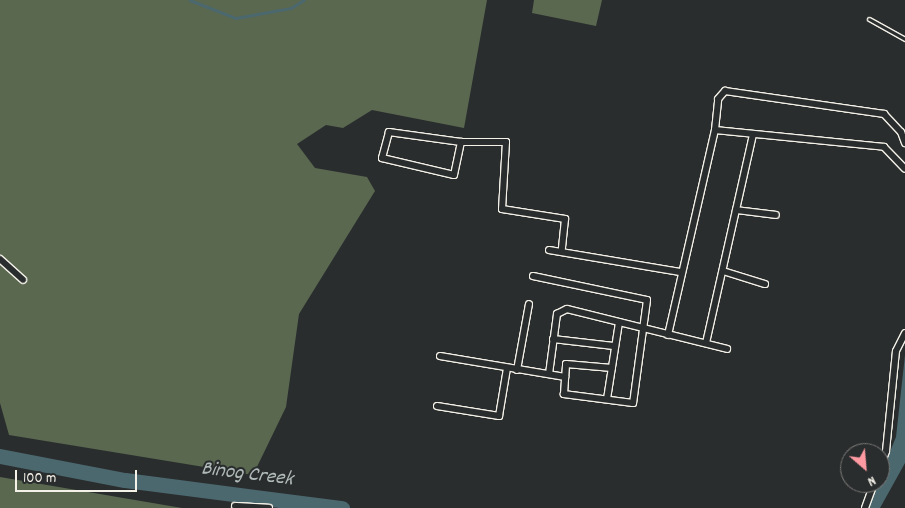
<!DOCTYPE html>
<style>
body{margin:0}
#map{position:relative;width:905px;height:508px;overflow:hidden;background:#2a2d2e;font-family:Dekko,sans-serif}
div>[style]{position:absolute}
.green>*{inset:0;background:#5a6850}
.water>*{inset:0;background:#4b686f}
.stream>*{height:2.5px;margin:-1.25px;padding:0 1.25px;transform-origin:1.25px;border-radius:1.25px;background:#4b686f}
.river>*{height:15px;margin:-7.5px;padding:0 7.5px;transform-origin:7.5px;border-radius:7.5px;background:#4b686f}
.roads{filter:drop-shadow(1px 0 #f4f1e8) drop-shadow(-1px 0 #f4f1e8) drop-shadow(0 1px #f4f1e8) drop-shadow(0 -1px #f4f1e8)}
.lane>*{height:3px;margin:-1.5px;padding:0 1.5px;transform-origin:1.5px;border-radius:1.5px;background:#2a2d2e}
.street>*{height:6px;margin:-3px;padding:0 3px;transform-origin:3px;border-radius:3px;background:#2a2d2e}
span{translate:-50% -50%;white-space:nowrap;text-align:center;line-height:1.15;-webkit-text-stroke:4px #2a2d2e;paint-order:stroke}
.water-label{font-size:21px;color:#b0bab8;font-style:italic}
.north{position:absolute;left:840px;top:443px;width:50px;height:50px;box-sizing:border-box;background:#2a2d2e;border:1px solid #7b7b78;border-radius:50%;rotate:153deg;font-size:14px;font-weight:700;line-height:20px;text-align:center;color:#f4f1e8}
.north::after{content:'';display:block;margin:auto;width:18px;height:22px;background:#ff9aa2;clip-path:polygon(50% 0,100% 100%,50% 72%,0 100%)}
.scale{position:absolute;left:15px;top:470px;width:122px;height:22px;box-sizing:border-box;border:2px solid #f4f1e8;border-top:0;padding-left:6px;font-size:15px;line-height:18px;white-space:nowrap;color:#f4f1e8;-webkit-text-stroke:4px #2a2d2e;paint-order:stroke}
</style>
<div id="map">
<div class="green">
<div style="clip-path:polygon(0 0,487px 0,464px 128px,372px 110px,343px 128px,326px 125px,297px 144px,315px 168px,367px 177px,375px 191px,299px 314px,286px 407px,253px 475px,9px 435px,0 403px)"></div>
<div style="clip-path:polygon(534px 0,602px 0,596px 26px,532px 13px)"></div>
<div style="clip-path:polygon(0 477px,182px 508px,0 508px)"></div>
</div>
<div class="water">
<div style="clip-path:polygon(905px 355px,905px 463px,880px 508px,867px 508px,896px 437px)"></div>
</div>
<div class="stream">
<div style="left:190px;top:0;width:49px;rotate:21.4deg"></div>
<div style="left:236px;top:18px;width:56px;rotate:-10.3deg"></div>
<div style="left:291px;top:8px;width:15px;rotate:-32deg"></div>
</div>
<div class="river">
<div style="left:0;top:456px;width:127px;rotate:10.9deg"></div>
<div style="left:125px;top:480px;width:219px;rotate:7.4deg"></div>
</div>
<div class="roads">
<div class="lane">
<div style="left:869px;top:19px;width:41px;rotate:29.1deg"></div>
</div>
<div class="street">
<div style="left:715px;top:130px;width:31px;rotate:-84deg"></div>
<div style="left:718px;top:99px;width:11px;rotate:-49deg"></div>
<div style="left:725px;top:91px;width:161px;rotate:8.2deg"></div>
<div style="left:884px;top:114px;width:25px;rotate:47deg"></div>
<div style="left:901px;top:132px;width:12px;rotate:70deg"></div>
<div style="left:461px;top:142px;width:73px;rotate:-172.1deg"></div>
<div style="left:389px;top:132px;width:27px;rotate:105deg"></div>
<div style="left:382px;top:158px;width:74px;rotate:13.3deg"></div>
<div style="left:454px;top:175px;width:34px;rotate:-78deg"></div>
<div style="left:461px;top:142px;width:45px"></div>
<div style="left:506px;top:142px;width:67px;rotate:93.4deg"></div>
<div style="left:502px;top:209px;width:64px;rotate:9deg"></div>
<div style="left:565px;top:219px;width:31px;rotate:96deg"></div>
<div style="left:736px;top:210px;width:40px;rotate:7.1deg"></div>
<div style="left:549px;top:250px;width:133px;rotate:9.5deg"></div>
<div style="left:0;top:259px;width:31px;rotate:42deg"></div>
<div style="left:723px;top:271px;width:44px;rotate:17.2deg"></div>
<div style="left:533px;top:276px;width:116px;rotate:11.9deg"></div>
<div style="left:647px;top:300px;width:104px;rotate:97.7deg"></div>
<div style="left:633px;top:403px;width:70px;rotate:-172.6deg"></div>
<div style="left:564px;top:394px;width:30px;rotate:-86deg"></div>
<div style="left:566px;top:364px;width:46px;rotate:5deg"></div>
<div style="left:668px;top:335px;width:210px;rotate:-77.1deg"></div>
<div style="left:715px;top:130px;width:170px;rotate:5.7deg"></div>
<div style="left:884px;top:147px;width:30px;rotate:46deg"></div>
<div style="left:553px;top:339px;width:61px;rotate:6.5deg"></div>
<div style="left:706px;top:343px;width:214px;rotate:-77.3deg"></div>
<div style="left:440px;top:356px;width:127px;rotate:9.5deg"></div>
<div style="left:517px;top:370px;width:67px;rotate:-79.7deg"></div>
<div style="left:549px;top:374px;width:61px;rotate:-82.4deg"></div>
<div style="left:557px;top:314px;width:11px;rotate:-27deg"></div>
<div style="left:567px;top:309px;width:165px;rotate:14deg"></div>
<div style="left:607px;top:399px;width:78px;rotate:-81.1deg"></div>
<div style="left:437px;top:406px;width:63px;rotate:9.2deg"></div>
<div style="left:499px;top:416px;width:49px;rotate:-80.5deg"></div>
<div style="left:880px;top:467px;width:17px;rotate:-69deg"></div>
<div style="left:886px;top:451px;width:100px;rotate:-84.3deg"></div>
<div style="left:896px;top:351px;width:20px;rotate:-63deg"></div>
<div style="left:235px;top:506px;width:34px;rotate:3deg"></div>
<div style="left:865px;top:508px;width:27px;rotate:-70deg"></div>
</div>
</div>
<div class="water-label">
<span style="left:247px;top:475px;rotate:7deg">Binog Creek</span>
</div>
<div class="north">N</div>
<div class="scale">100 m</div>
</div>
